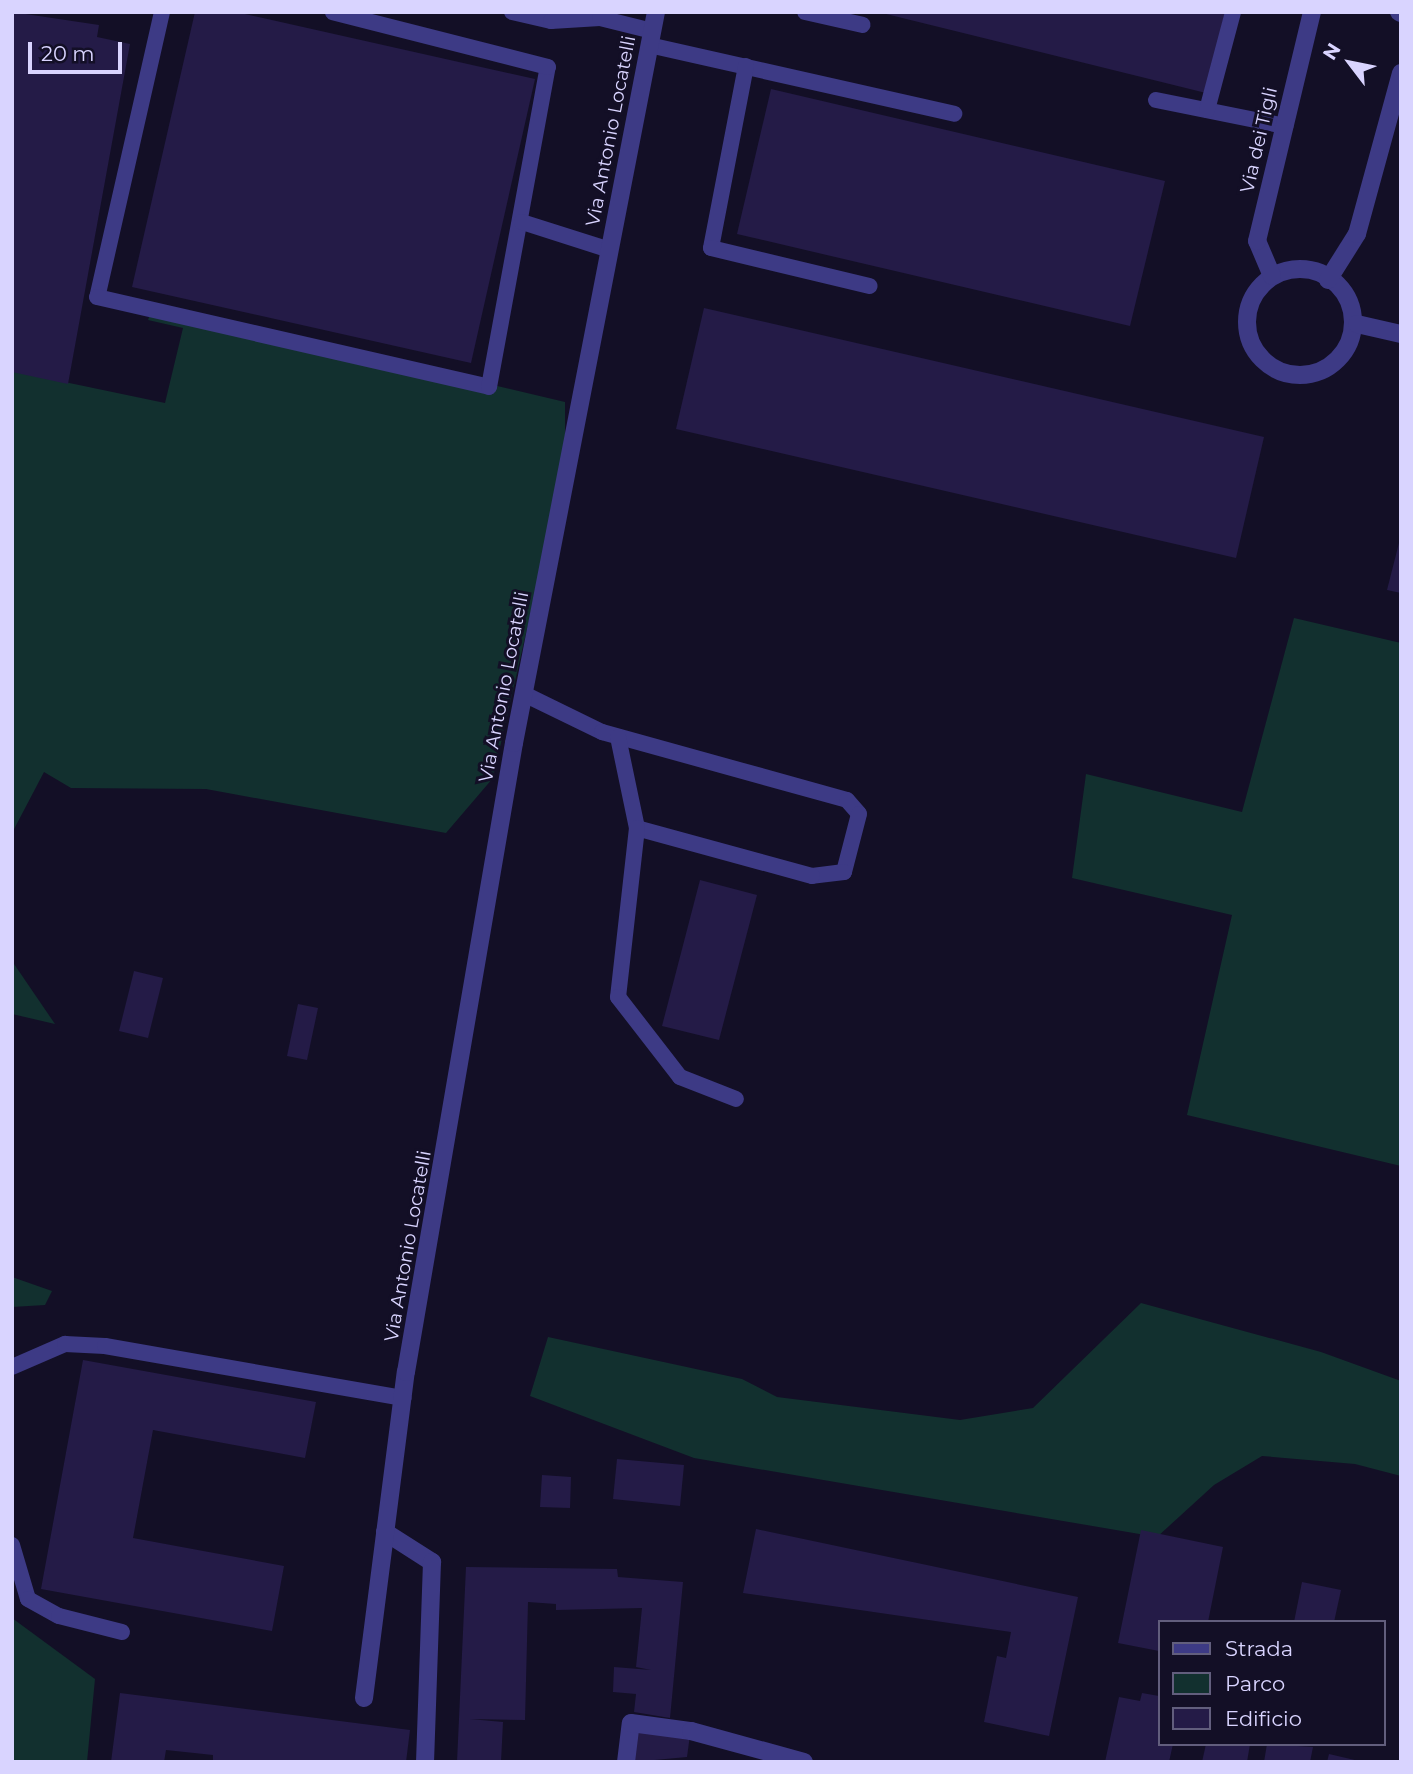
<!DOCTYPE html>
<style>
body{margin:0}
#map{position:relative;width:1413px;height:1774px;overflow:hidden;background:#130f26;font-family:Montserrat,sans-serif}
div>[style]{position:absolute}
.green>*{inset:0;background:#12302f}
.building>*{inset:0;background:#241b47}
.lane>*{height:16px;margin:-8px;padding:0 8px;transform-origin:8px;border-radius:8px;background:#3d3a85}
.street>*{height:18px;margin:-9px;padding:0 9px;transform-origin:9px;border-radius:9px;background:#3d3a85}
.street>.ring{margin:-9px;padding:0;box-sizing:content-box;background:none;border:18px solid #3d3a85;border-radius:50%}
span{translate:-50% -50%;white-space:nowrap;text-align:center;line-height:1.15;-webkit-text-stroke:6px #130f26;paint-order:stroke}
.street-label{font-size:19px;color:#d9d4ff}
.frame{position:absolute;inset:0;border:14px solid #d9d4ff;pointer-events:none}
.legend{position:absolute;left:1158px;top:1620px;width:228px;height:126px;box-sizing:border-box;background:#130f26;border:2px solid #625e7d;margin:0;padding:9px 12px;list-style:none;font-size:21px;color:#d9d4ff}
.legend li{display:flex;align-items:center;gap:14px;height:35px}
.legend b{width:35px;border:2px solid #625e7d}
.north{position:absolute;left:1315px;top:28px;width:70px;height:70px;-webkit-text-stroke:5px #130f26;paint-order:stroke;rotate:302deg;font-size:19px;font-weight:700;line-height:28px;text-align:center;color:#d9d4ff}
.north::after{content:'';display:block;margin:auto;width:24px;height:32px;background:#d9d4ff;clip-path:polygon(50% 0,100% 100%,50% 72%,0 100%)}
.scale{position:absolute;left:28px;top:42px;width:94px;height:32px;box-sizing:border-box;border:4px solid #d9d4ff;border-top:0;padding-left:9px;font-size:21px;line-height:24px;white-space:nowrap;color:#d9d4ff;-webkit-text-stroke:5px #130f26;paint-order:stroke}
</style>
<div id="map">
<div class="green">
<div style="clip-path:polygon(153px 305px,565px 402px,565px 462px,493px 778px,446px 833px,206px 789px,71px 788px,44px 772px,12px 833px,12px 371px,165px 403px,183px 328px,148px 320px)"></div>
<div style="clip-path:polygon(1294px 618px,1401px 643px,1401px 1166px,1187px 1115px,1232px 915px,1072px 878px,1086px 774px,1242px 812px)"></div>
<div style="clip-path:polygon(12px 961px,55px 1024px,12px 1014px)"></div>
<div style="clip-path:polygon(12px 1277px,52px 1291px,45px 1305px,12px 1307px)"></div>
<div style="clip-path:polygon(1141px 1303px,1321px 1352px,1401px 1381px,1401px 1476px,1355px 1464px,1262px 1456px,1214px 1485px,1157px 1537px,694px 1458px,530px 1396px,548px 1337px,742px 1379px,777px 1397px,960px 1420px,1033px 1408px)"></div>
<div style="clip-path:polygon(12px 1618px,95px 1679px,87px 1762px,12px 1762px)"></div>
</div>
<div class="building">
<div style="clip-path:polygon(12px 12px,99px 25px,97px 37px,130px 44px,68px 384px,12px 372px)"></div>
<div style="clip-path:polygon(195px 12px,236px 12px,535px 79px,471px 363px,132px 287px)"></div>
<div style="clip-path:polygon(878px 12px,1225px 12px,1206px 93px)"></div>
<div style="clip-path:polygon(771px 89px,1165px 181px,1130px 326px,737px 234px)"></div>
<div style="clip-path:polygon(704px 308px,1264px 437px,1236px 558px,676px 429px)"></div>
<div style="clip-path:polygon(1400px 539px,1401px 540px,1401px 593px,1387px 590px)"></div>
<div style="clip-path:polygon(700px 880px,757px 895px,719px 1040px,662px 1026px)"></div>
<div style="clip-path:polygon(134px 971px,163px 978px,148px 1038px,119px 1031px)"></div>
<div style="clip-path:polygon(298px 1004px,318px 1008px,307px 1060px,287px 1056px)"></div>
<div style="clip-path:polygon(83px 1360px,316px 1402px,305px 1458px,153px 1430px,133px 1538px,284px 1566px,272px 1631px,41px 1589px)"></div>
<div style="clip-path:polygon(617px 1459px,684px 1465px,680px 1506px,613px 1499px)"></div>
<div style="clip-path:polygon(542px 1475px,571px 1477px,570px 1508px,540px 1507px)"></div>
<div style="clip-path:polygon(756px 1529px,1078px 1597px,1049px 1736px,984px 1722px,997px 1656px,1006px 1658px,1011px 1632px,743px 1593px)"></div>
<div style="clip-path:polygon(1141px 1530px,1223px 1547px,1208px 1622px,1159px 1622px,1159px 1651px,1118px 1643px)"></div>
<div style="clip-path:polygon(466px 1567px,617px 1569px,618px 1577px,683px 1582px,670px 1718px,634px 1712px,636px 1694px,613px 1692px,614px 1667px,651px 1670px,636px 1667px,642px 1608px,556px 1610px,556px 1604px,528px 1602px,525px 1720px,470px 1719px,503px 1722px,501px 1762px,457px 1762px)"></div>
<div style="clip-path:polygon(1302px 1582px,1341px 1590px,1334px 1622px,1294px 1622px)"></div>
<div style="clip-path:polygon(120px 1693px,410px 1730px,406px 1762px,213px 1762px,213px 1755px,166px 1750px,164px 1762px,111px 1762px)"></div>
<div style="clip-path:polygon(1142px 1693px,1159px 1696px,1159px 1744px,1173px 1744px,1169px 1762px,1105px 1762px,1119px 1697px,1140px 1701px)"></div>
<div style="clip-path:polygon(636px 1728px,690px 1735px,687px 1757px,633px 1762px)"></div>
<div style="clip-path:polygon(1206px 1744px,1250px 1744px,1247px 1762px,1202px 1762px)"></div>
<div style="clip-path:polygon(1267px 1744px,1313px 1747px,1310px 1762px,1264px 1762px)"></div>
<div style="clip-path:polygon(1329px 1754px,1359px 1761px,1359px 1762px,1327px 1762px)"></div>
</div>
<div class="lane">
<div style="left:162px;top:12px;width:292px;rotate:102.8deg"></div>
<div style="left:97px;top:297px;width:402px;rotate:12.9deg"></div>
<div style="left:489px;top:387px;width:325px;rotate:-79.6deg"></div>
<div style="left:548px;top:67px;width:222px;rotate:-165.7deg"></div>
<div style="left:512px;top:12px;width:40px;rotate:13deg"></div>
<div style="left:551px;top:21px;width:49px;rotate:-3.5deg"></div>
<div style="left:600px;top:18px;width:54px;rotate:14deg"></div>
<div style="left:805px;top:12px;width:59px;rotate:12.6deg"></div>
<div style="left:649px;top:45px;width:313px;rotate:12.7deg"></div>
<div style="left:746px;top:66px;width:185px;rotate:100.9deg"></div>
<div style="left:711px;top:248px;width:163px;rotate:13.5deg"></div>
<div style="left:1156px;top:100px;width:132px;rotate:11.4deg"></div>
<div style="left:1207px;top:110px;width:101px;rotate:-75.1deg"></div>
<div style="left:522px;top:222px;width:92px;rotate:17.7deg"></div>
<div style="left:524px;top:694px;width:87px;rotate:26deg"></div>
<div style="left:602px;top:732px;width:254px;rotate:15.5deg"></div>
<div style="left:847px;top:800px;width:18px;rotate:49deg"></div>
<div style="left:859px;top:814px;width:60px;rotate:104.5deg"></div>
<div style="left:844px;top:872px;width:32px;rotate:173deg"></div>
<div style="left:812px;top:876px;width:181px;rotate:-164.7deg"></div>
<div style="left:637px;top:828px;width:93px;rotate:-101.8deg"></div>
<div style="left:637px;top:828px;width:170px;rotate:96.4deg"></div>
<div style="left:618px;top:997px;width:101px;rotate:52.2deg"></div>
<div style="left:680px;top:1077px;width:60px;rotate:21.4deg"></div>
<div style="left:12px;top:1367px;width:58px;rotate:-23.5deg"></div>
<div style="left:65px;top:1344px;width:40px;rotate:2.9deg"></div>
<div style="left:105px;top:1346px;width:303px;rotate:9.9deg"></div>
<div style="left:12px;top:1545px;width:56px;rotate:73.5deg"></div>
<div style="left:28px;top:1599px;width:35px;rotate:29deg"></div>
<div style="left:59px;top:1616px;width:65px;rotate:14.3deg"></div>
</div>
<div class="street">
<div style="left:1399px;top:12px;width:2px;rotate:27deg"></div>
<div class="ring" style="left:1247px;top:269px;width:88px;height:88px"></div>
<div style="left:1272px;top:276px;width:38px;rotate:-113deg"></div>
<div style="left:1257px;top:241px;width:236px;rotate:-76.5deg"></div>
<div style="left:1328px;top:280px;width:54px;rotate:-57.8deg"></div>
<div style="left:1357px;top:234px;width:167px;rotate:-74.7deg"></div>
<div style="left:1357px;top:324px;width:45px;rotate:12.8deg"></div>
<div style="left:385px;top:1532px;width:56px;rotate:32.6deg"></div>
<div style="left:432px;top:1562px;width:200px;rotate:92deg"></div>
<div style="left:364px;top:1698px;width:329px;rotate:-82.7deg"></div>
<div style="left:406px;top:1372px;width:638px;rotate:-80.26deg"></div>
<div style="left:514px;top:743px;width:745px;rotate:-79.01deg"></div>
<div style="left:626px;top:1762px;width:39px;rotate:-83deg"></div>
<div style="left:631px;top:1723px;width:61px;rotate:7.6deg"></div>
<div style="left:691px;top:1731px;width:117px;rotate:15.3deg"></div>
</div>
<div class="street-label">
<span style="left:611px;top:131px;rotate:-79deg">Via Antonio Locatelli</span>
<span style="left:1259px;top:140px;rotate:-77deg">Via dei Tigli</span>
<span style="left:504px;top:687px;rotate:-79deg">Via Antonio Locatelli</span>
<span style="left:408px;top:1246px;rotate:-80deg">Via Antonio Locatelli</span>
</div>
<div class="frame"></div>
<ul class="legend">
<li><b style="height:9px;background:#3d3a85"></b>Strada</li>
<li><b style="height:19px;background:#12302f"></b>Parco</li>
<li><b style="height:19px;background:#241b47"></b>Edificio</li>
</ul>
<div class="north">N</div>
<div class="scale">20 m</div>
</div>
